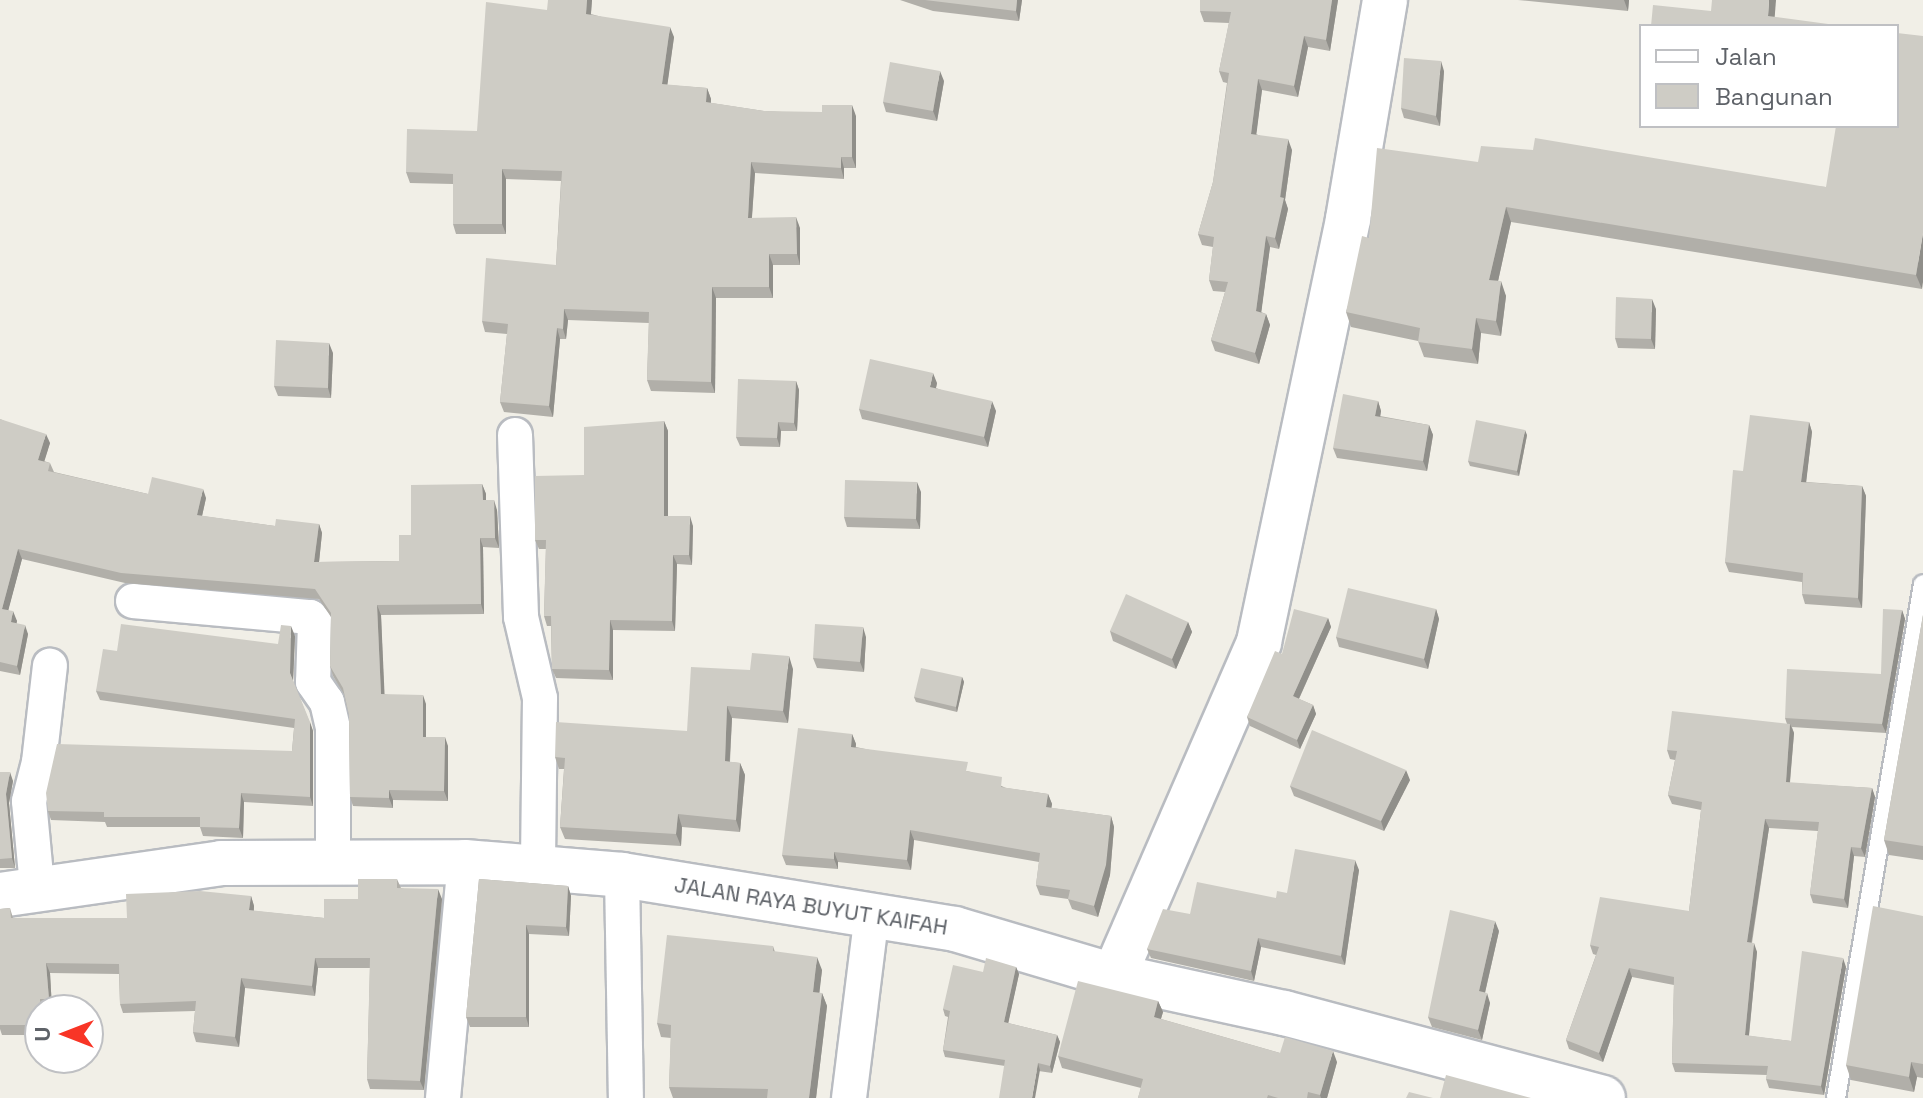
<!DOCTYPE html>
<style>
body{margin:0}
#map{position:relative;width:1923px;height:1098px;overflow:hidden;background:#f1efe7;font-family:"Space Grotesk",sans-serif}
div>[style]{position:absolute}
.roads{filter:drop-shadow(2px 0 #b9bcc1) drop-shadow(-2px 0 #b9bcc1) drop-shadow(0 2px #b9bcc1) drop-shadow(0 -2px #b9bcc1)}
.service>*{height:18px;margin:-9px;padding:0 9px;transform-origin:9px;border-radius:9px;background:#fff}
.minor>*{height:34px;margin:-17px;padding:0 17px;transform-origin:17px;border-radius:17px;background:#fff}
.tertiary>*{height:44px;margin:-22px;padding:0 22px;transform-origin:22px;border-radius:22px;background:#fff}
.wall>*{inset:0;background:#b1afa9}
.shaded-wall>*{inset:0;background:#908f8a}
.building>*{inset:0;background:#ceccc5}
span{translate:-50% -50%;white-space:nowrap;text-align:center;line-height:1.15;-webkit-text-stroke:6px #fff;paint-order:stroke}
.street-label{font-size:22px;color:#5e6268}
.legend{position:absolute;left:1639px;top:24px;width:260px;height:104px;box-sizing:border-box;background:#fff;border:2px solid #bfc0c3;margin:0;padding:10px 14px;list-style:none;font-size:24px;color:#5e6268}
.legend li{display:flex;align-items:center;gap:16px;height:40px}
.legend b{width:40px;border:2px solid #bfc0c3}
.north{position:absolute;left:24px;top:994px;width:80px;height:80px;box-sizing:border-box;background:#fff;border:2px solid #bfc0c3;border-radius:50%;rotate:270deg;font-size:22px;font-weight:700;line-height:32px;text-align:center;color:#5e6268}
.north::after{content:'';display:block;margin:auto;width:28px;height:36px;background:#f83526;clip-path:polygon(50% 0,100% 100%,50% 72%,0 100%)}
</style>
<div id="map">
<div class="roads">
<div class="service">
<div style="left:1836px;top:1098px;width:521px;rotate:-80.39deg"></div>
</div>
<div class="minor">
<div style="left:515px;top:435px;width:182px;rotate:88.1deg"></div>
<div style="left:521px;top:617px;width:83px;rotate:76.8deg"></div>
<div style="left:540px;top:698px;width:167px;rotate:90.7deg"></div>
<div style="left:133px;top:601px;width:178px;rotate:5.2deg"></div>
<div style="left:310px;top:617px;width:8px;rotate:50deg"></div>
<div style="left:315px;top:623px;width:59px;rotate:91.9deg"></div>
<div style="left:313px;top:682px;width:24px;rotate:55deg"></div>
<div style="left:327px;top:702px;width:28px;rotate:77deg"></div>
<div style="left:333px;top:729px;width:131px;rotate:90deg"></div>
<div style="left:622px;top:875px;width:223px;rotate:89deg"></div>
<div style="left:37px;top:886px;width:85px;rotate:-95.4deg"></div>
<div style="left:29px;top:801px;width:40px;rotate:-75.6deg"></div>
<div style="left:39px;top:762px;width:97px;rotate:-83.5deg"></div>
<div style="left:443px;top:1098px;width:237px;rotate:-84.7deg"></div>
<div style="left:849px;top:1098px;width:185px;rotate:-82.9deg"></div>
</div>
<div class="tertiary">
<div style="left:0;top:895px;width:223px;rotate:-8.2deg"></div>
<div style="left:221px;top:863px;width:244px;rotate:-0.2deg"></div>
<div style="left:465px;top:862px;width:158px;rotate:4.7deg"></div>
<div style="left:622px;top:875px;width:337px;rotate:9.2deg"></div>
<div style="left:955px;top:929px;width:166px;rotate:16.5deg"></div>
<div style="left:1114px;top:976px;width:174px;rotate:12.3deg"></div>
<div style="left:1284px;top:1013px;width:330px;rotate:14.9deg"></div>
<div style="left:1114px;top:976px;width:364px;rotate:-66.5deg"></div>
<div style="left:1259px;top:642px;width:432px;rotate:-78.1deg"></div>
<div style="left:1348px;top:219px;width:222px;rotate:-80.4deg"></div>
</div>
</div>
<div class="wall">
<div style="clip-path:polygon(592px 0,591px 14px,674px 37px,667px 85px,707px 88px,711px 99px,711px 103px,764px 111px,856px 116px,856px 168px,844px 168px,844px 179px,755px 173px,752px 218px,800px 228px,800px 265px,773px 265px,773px 298px,716px 298px,715px 393px,651px 391px,647px 380px,649px 323px,568px 320px,566px 339px,560px 339px,553px 417px,504px 412px,500px 402px,507px 334px,485px 332px,482px 321px,556px 265px,561px 181px,506px 179px,506px 234px,456px 234px,453px 224px,453px 184px,410px 183px,406px 172px,477px 131px,547px 10px)"></div>
<div style="clip-path:polygon(900px 0,1022px 0,1019px 21px,933px 11px)"></div>
<div style="clip-path:polygon(1338px 0,1330px 51px,1308px 47px,1298px 97px,1262px 90px,1256px 134px,1292px 150px,1285px 200px,1288px 209px,1279px 249px,1270px 247px,1261px 312px,1266px 314px,1270px 325px,1259px 364px,1215px 351px,1211px 340px,1225px 292px,1213px 291px,1209px 280px,1213px 247px,1202px 245px,1198px 234px,1213px 182px,1227px 83px,1223px 82px,1219px 71px,1229px 23px,1204px 22px,1200px 11px)"></div>
<div style="clip-path:polygon(1518px 0,1629px 0,1628px 11px)"></div>
<div style="clip-path:polygon(1444px 71px,1440px 126px,1404px 118px,1401px 108px)"></div>
<div style="clip-path:polygon(944px 81px,937px 121px,886px 112px,883px 102px)"></div>
<div style="clip-path:polygon(1897px 126px,1922px 289px,1511px 222px,1498px 281px,1506px 296px,1501px 336px,1481px 333px,1478px 364px,1424px 357px,1418px 341px,1351px 327px,1346px 312px,1369px 238px,1478px 162px,1826px 187px)"></div>
<div style="clip-path:polygon(1656px 309px,1655px 349px,1618px 348px,1615px 338px)"></div>
<div style="clip-path:polygon(333px 353px,331px 398px,278px 396px,274px 386px)"></div>
<div style="clip-path:polygon(796px 381px,799px 390px,797px 431px,781px 431px,780px 447px,740px 446px,736px 437px)"></div>
<div style="clip-path:polygon(937px 383px,936px 388px,996px 411px,988px 447px,862px 419px,859px 409px)"></div>
<div style="clip-path:polygon(1378px 401px,1381px 411px,1380px 416px,1429px 425px,1433px 435px,1427px 471px,1337px 458px,1333px 448px)"></div>
<div style="clip-path:polygon(0 419px,50px 443px,44px 461px,50px 463px,54px 472px,148px 494px,206px 498px,202px 516px,275px 526px,319px 524px,322px 533px,319px 562px,399px 561px,411px 535px,482px 484px,486px 494px,486px 500px,497px 510px,499px 548px,483px 547px,484px 614px,381px 615px,384px 694px,426px 704px,426px 737px,448px 746px,448px 801px,393px 800px,393px 808px,353px 806px,350px 797px,349px 715px,344px 694px,333px 676px,330px 666px,331px 617px,319px 599px,125px 583px,22px 559px,8px 610px,17px 621px,16px 623px,28px 634px,20px 675px,0 671px)"></div>
<div style="clip-path:polygon(664px 421px,668px 431px,668px 516px,693px 526px,692px 565px,677px 564px,675px 631px,613px 630px,613px 680px,556px 678px,552px 669px,551px 626px,547px 626px,544px 616px,546px 549px,539px 549px,535px 540px,584px 475px)"></div>
<div style="clip-path:polygon(1809px 422px,1812px 432px,1806px 482px,1862px 486px,1866px 496px,1862px 608px,1805px 604px,1802px 594px,1802px 582px,1729px 572px,1725px 562px,1743px 471px)"></div>
<div style="clip-path:polygon(1527px 435px,1519px 476px,1470px 466px,1468px 461px)"></div>
<div style="clip-path:polygon(921px 492px,920px 529px,847px 527px,844px 517px)"></div>
<div style="clip-path:polygon(1436px 609px,1439px 619px,1428px 669px,1339px 647px,1336px 637px)"></div>
<div style="clip-path:polygon(1902px 610px,1905px 619px,1886px 733px,1792px 727px,1794px 733px,1790px 783px,1872px 788px,1875px 797px,1865px 857px,1854px 856px,1848px 908px,1813px 903px,1810px 894px,1818px 831px,1769px 828px,1752px 943px,1757px 952px,1749px 1036px,1791px 1041px,1846px 967px,1824px 1095px,1769px 1088px,1766px 1079px,1767px 1075px,1675px 1072px,1672px 1063px,1674px 985px,1632px 977px,1603px 1062px,1569px 1049px,1566px 1040px,1596px 955px,1593px 954px,1590px 945px,1689px 911px,1701px 810px,1672px 804px,1668px 795px,1675px 760px,1670px 759px,1667px 750px,1787px 724px,1785px 718px,1881px 674px)"></div>
<div style="clip-path:polygon(1923px 615px,1923px 860px,1889px 855px,1884px 840px)"></div>
<div style="clip-path:polygon(1328px 618px,1331px 627px,1299px 699px,1313px 705px,1316px 714px,1300px 749px,1250px 726px,1247px 717px,1282px 654px)"></div>
<div style="clip-path:polygon(1188px 622px,1192px 632px,1176px 669px,1113px 641px,1110px 631px)"></div>
<div style="clip-path:polygon(295px 636px,293px 681px,313px 731px,313px 806px,244px 802px,243px 838px,203px 836px,200px 827px,107px 827px,105px 822px,51px 820px,48px 811px,292px 751px,294px 728px,100px 700px,96px 691px,117px 651px,278px 644px)"></div>
<div style="clip-path:polygon(866px 637px,864px 672px,817px 668px,813px 658px)"></div>
<div style="clip-path:polygon(793px 669px,788px 723px,732px 718px,730px 762px,740px 763px,745px 775px,740px 832px,682px 827px,681px 846px,565px 839px,560px 827px,564px 769px,559px 769px,555px 757px,687px 731px,750px 670px)"></div>
<div style="clip-path:polygon(962px 677px,964px 682px,957px 712px,916px 702px,914px 697px)"></div>
<div style="clip-path:polygon(852px 734px,856px 744px,856px 747px,971px 772px,1006px 788px,1048px 794px,1052px 804px,1051px 808px,1111px 816px,1114px 827px,1110px 875px,1098px 917px,1072px 909px,1068px 899px,1040px 895px,1036px 885px,1039px 862px,914px 840px,911px 870px,838px 862px,838px 869px,786px 865px,782px 855px)"></div>
<div style="clip-path:polygon(0 772px,13px 781px,9px 803px,15px 868px,0 868px)"></div>
<div style="clip-path:polygon(1410px 780px,1384px 831px,1294px 796px,1290px 786px)"></div>
<div style="clip-path:polygon(1359px 870px,1345px 965px,1261px 947px,1254px 981px,1151px 958px,1147px 949px,1190px 914px,1276px 898px,1287px 893px)"></div>
<div style="clip-path:polygon(397px 879px,401px 888px,442px 899px,424px 1090px,370px 1089px,367px 1079px,370px 968px,318px 968px,315px 996px,245px 988px,239px 1047px,196px 1042px,193px 1032px,195px 1011px,123px 1013px,120px 1004px,119px 974px,50px 973px,52px 1009px,40px 1010px,40px 1035px,2px 1035px,0 1029px,0 909px,10px 908px,13px 918px,127px 918px,251px 896px,254px 906px,254px 911px,324px 918px)"></div>
<div style="clip-path:polygon(479px 879px,568px 886px,571px 896px,569px 936px,529px 934px,529px 1027px,470px 1027px,466px 1017px)"></div>
<div style="clip-path:polygon(1923px 916px,1923px 1078px,1917px 1077px,1914px 1092px,1851px 1080px,1846px 1065px)"></div>
<div style="clip-path:polygon(1499px 931px,1485px 993px,1490px 1003px,1482px 1040px,1432px 1027px,1428px 1017px)"></div>
<div style="clip-path:polygon(773px 946px,775px 952px,822px 970px,819px 993px,822px 993px,827px 1006px,816px 1098px,673px 1098px,669px 1087px,671px 1038px,661px 1037px,657px 1023px)"></div>
<div style="clip-path:polygon(1016px 967px,1019px 974px,1008px 1023px,1057px 1035px,1060px 1042px,1052px 1073px,945px 1057px,943px 1050px,948px 1017px,945px 1016px,943px 1009px,983px 972px)"></div>
<div style="clip-path:polygon(1158px 1001px,1163px 1012px,1161px 1019px,1280px 1053px,1337px 1062px,1327px 1098px,1138px 1098px,1141px 1088px,1062px 1068px,1058px 1056px)"></div>
</div>
<div class="shaded-wall">
<div style="clip-path:polygon(587px 0,592px 0,590px 24px,586px 14px)"></div>
<div style="clip-path:polygon(1017px 0,1022px 0,1019px 21px,1016px 11px)"></div>
<div style="clip-path:polygon(1332px 0,1338px 0,1330px 51px,1326px 40px)"></div>
<div style="clip-path:polygon(1624px 0,1629px 0,1628px 11px)"></div>
<div style="clip-path:polygon(1769px 0,1776px 0,1774px 26px,1768px 16px)"></div>
<div style="clip-path:polygon(670px 27px,674px 37px,666px 95px,662px 84px)"></div>
<div style="clip-path:polygon(1304px 36px,1308px 47px,1298px 97px,1294px 86px)"></div>
<div style="clip-path:polygon(1441px 61px,1444px 71px,1440px 126px,1436px 116px)"></div>
<div style="clip-path:polygon(940px 71px,944px 81px,937px 121px,933px 111px)"></div>
<div style="clip-path:polygon(1258px 79px,1262px 90px,1255px 145px,1251px 134px)"></div>
<div style="clip-path:polygon(707px 88px,711px 99px,710px 113px,706px 102px)"></div>
<div style="clip-path:polygon(852px 105px,856px 116px,856px 168px,852px 157px)"></div>
<div style="clip-path:polygon(1288px 139px,1292px 150px,1285px 200px,1288px 209px,1279px 249px,1275px 238px)"></div>
<div style="clip-path:polygon(841px 157px,844px 168px,844px 179px,841px 168px)"></div>
<div style="clip-path:polygon(751px 162px,755px 173px,751px 229px,748px 218px)"></div>
<div style="clip-path:polygon(502px 169px,506px 179px,506px 234px,502px 224px)"></div>
<div style="clip-path:polygon(1506px 207px,1511px 222px,1495px 295px,1489px 280px)"></div>
<div style="clip-path:polygon(796px 217px,800px 228px,800px 265px,797px 254px)"></div>
<div style="clip-path:polygon(1923px 233px,1923px 282px,1922px 289px,1916px 275px)"></div>
<div style="clip-path:polygon(1266px 236px,1270px 247px,1260px 322px,1256px 311px)"></div>
<div style="clip-path:polygon(769px 254px,773px 265px,773px 298px,769px 287px)"></div>
<div style="clip-path:polygon(1501px 281px,1506px 296px,1501px 336px,1496px 321px)"></div>
<div style="clip-path:polygon(712px 287px,716px 298px,715px 393px,711px 382px)"></div>
<div style="clip-path:polygon(1652px 299px,1656px 309px,1655px 349px,1651px 339px)"></div>
<div style="clip-path:polygon(564px 309px,568px 320px,566px 339px,563px 329px)"></div>
<div style="clip-path:polygon(1266px 314px,1270px 325px,1259px 364px,1255px 353px)"></div>
<div style="clip-path:polygon(1476px 318px,1481px 333px,1478px 364px,1472px 349px)"></div>
<div style="clip-path:polygon(557px 328px,560px 339px,553px 417px,549px 406px)"></div>
<div style="clip-path:polygon(329px 343px,333px 353px,331px 398px,328px 388px)"></div>
<div style="clip-path:polygon(933px 373px,937px 383px,934px 397px,930px 387px)"></div>
<div style="clip-path:polygon(796px 381px,799px 390px,797px 431px,794px 423px)"></div>
<div style="clip-path:polygon(992px 401px,996px 411px,988px 447px,984px 437px)"></div>
<div style="clip-path:polygon(1378px 401px,1381px 411px,1379px 425px,1375px 416px)"></div>
<div style="clip-path:polygon(664px 421px,668px 431px,668px 525px,664px 516px)"></div>
<div style="clip-path:polygon(778px 422px,781px 431px,780px 447px,777px 438px)"></div>
<div style="clip-path:polygon(1809px 422px,1812px 432px,1805px 492px,1801px 482px)"></div>
<div style="clip-path:polygon(1429px 425px,1433px 435px,1427px 471px,1423px 461px)"></div>
<div style="clip-path:polygon(1525px 430px,1527px 435px,1519px 476px,1517px 471px)"></div>
<div style="clip-path:polygon(46px 434px,50px 443px,42px 469px,38px 460px)"></div>
<div style="clip-path:polygon(917px 482px,921px 492px,920px 529px,916px 519px)"></div>
<div style="clip-path:polygon(482px 484px,486px 494px,486px 509px,483px 500px)"></div>
<div style="clip-path:polygon(1862px 486px,1866px 496px,1862px 608px,1858px 598px)"></div>
<div style="clip-path:polygon(203px 489px,206px 498px,200px 525px,197px 515px)"></div>
<div style="clip-path:polygon(494px 500px,497px 510px,499px 548px,495px 538px)"></div>
<div style="clip-path:polygon(690px 516px,693px 526px,692px 565px,689px 555px)"></div>
<div style="clip-path:polygon(319px 524px,322px 533px,318px 572px,314px 562px)"></div>
<div style="clip-path:polygon(480px 538px,483px 547px,484px 614px,481px 604px)"></div>
<div style="clip-path:polygon(18px 549px,22px 559px,6px 619px,2px 609px)"></div>
<div style="clip-path:polygon(673px 555px,677px 564px,675px 631px,672px 621px)"></div>
<div style="clip-path:polygon(377px 605px,381px 615px,385px 704px,381px 694px)"></div>
<div style="clip-path:polygon(1436px 609px,1439px 619px,1428px 669px,1424px 659px)"></div>
<div style="clip-path:polygon(1902px 610px,1905px 619px,1886px 733px,1882px 724px)"></div>
<div style="clip-path:polygon(13px 611px,17px 621px,15px 631px,11px 622px)"></div>
<div style="clip-path:polygon(1328px 618px,1331px 627px,1296px 705px,1293px 696px)"></div>
<div style="clip-path:polygon(610px 620px,613px 630px,613px 680px,609px 670px)"></div>
<div style="clip-path:polygon(1188px 622px,1192px 632px,1176px 669px,1172px 659px)"></div>
<div style="clip-path:polygon(25px 625px,28px 634px,20px 675px,17px 666px)"></div>
<div style="clip-path:polygon(291px 626px,295px 636px,293px 682px,290px 673px)"></div>
<div style="clip-path:polygon(863px 627px,866px 637px,864px 672px,860px 662px)"></div>
<div style="clip-path:polygon(789px 656px,793px 669px,788px 723px,783px 711px)"></div>
<div style="clip-path:polygon(962px 677px,964px 682px,957px 712px,956px 707px)"></div>
<div style="clip-path:polygon(423px 695px,426px 704px,426px 746px,423px 737px)"></div>
<div style="clip-path:polygon(1313px 705px,1316px 714px,1300px 749px,1297px 740px)"></div>
<div style="clip-path:polygon(727px 706px,732px 718px,729px 773px,725px 761px)"></div>
<div style="clip-path:polygon(310px 722px,313px 731px,313px 806px,310px 797px)"></div>
<div style="clip-path:polygon(1790px 724px,1794px 733px,1789px 791px,1786px 782px)"></div>
<div style="clip-path:polygon(852px 734px,856px 744px,854px 757px,851px 747px)"></div>
<div style="clip-path:polygon(445px 737px,448px 746px,448px 801px,444px 791px)"></div>
<div style="clip-path:polygon(740px 763px,745px 775px,740px 832px,736px 820px)"></div>
<div style="clip-path:polygon(1406px 770px,1410px 780px,1384px 831px,1381px 821px)"></div>
<div style="clip-path:polygon(10px 772px,13px 781px,9px 803px,15px 868px,12px 858px,6px 794px)"></div>
<div style="clip-path:polygon(1872px 788px,1875px 797px,1865px 857px,1861px 848px)"></div>
<div style="clip-path:polygon(389px 790px,393px 800px,393px 808px,389px 798px)"></div>
<div style="clip-path:polygon(241px 793px,244px 802px,243px 838px,239px 828px)"></div>
<div style="clip-path:polygon(1048px 794px,1052px 804px,1050px 818px,1046px 807px)"></div>
<div style="clip-path:polygon(678px 814px,682px 827px,681px 846px,676px 834px)"></div>
<div style="clip-path:polygon(1111px 816px,1114px 827px,1110px 875px,1098px 917px,1094px 906px)"></div>
<div style="clip-path:polygon(1765px 819px,1769px 828px,1750px 951px,1747px 942px)"></div>
<div style="clip-path:polygon(910px 830px,914px 840px,911px 870px,907px 860px)"></div>
<div style="clip-path:polygon(1851px 847px,1854px 856px,1848px 908px,1844px 899px)"></div>
<div style="clip-path:polygon(834px 852px,838px 862px,838px 869px,834px 859px)"></div>
<div style="clip-path:polygon(1355px 860px,1359px 870px,1345px 965px,1341px 956px)"></div>
<div style="clip-path:polygon(568px 886px,571px 896px,569px 936px,566px 927px)"></div>
<div style="clip-path:polygon(438px 889px,442px 899px,424px 1090px,420px 1081px)"></div>
<div style="clip-path:polygon(251px 896px,254px 906px,253px 920px,249px 910px)"></div>
<div style="clip-path:polygon(1495px 921px,1499px 931px,1483px 1001px,1479px 991px)"></div>
<div style="clip-path:polygon(526px 925px,529px 934px,529px 1027px,526px 1017px)"></div>
<div style="clip-path:polygon(1258px 938px,1261px 947px,1254px 981px,1251px 971px)"></div>
<div style="clip-path:polygon(1754px 943px,1757px 952px,1748px 1044px,1745px 1035px)"></div>
<div style="clip-path:polygon(817px 957px,822px 970px,818px 1005px,813px 992px)"></div>
<div style="clip-path:polygon(315px 958px,318px 968px,315px 996px,312px 986px)"></div>
<div style="clip-path:polygon(1843px 958px,1846px 967px,1824px 1095px,1821px 1086px)"></div>
<div style="clip-path:polygon(46px 963px,50px 973px,52px 1009px,49px 999px)"></div>
<div style="clip-path:polygon(1016px 967px,1019px 974px,1007px 1029px,1004px 1022px)"></div>
<div style="clip-path:polygon(1629px 968px,1632px 977px,1603px 1062px,1599px 1053px)"></div>
<div style="clip-path:polygon(241px 978px,245px 988px,239px 1047px,235px 1037px)"></div>
<div style="clip-path:polygon(822px 993px,827px 1006px,816px 1098px,809px 1098px)"></div>
<div style="clip-path:polygon(1487px 993px,1490px 1003px,1482px 1040px,1478px 1030px)"></div>
<div style="clip-path:polygon(1158px 1001px,1163px 1012px,1158px 1028px,1154px 1017px)"></div>
<div style="clip-path:polygon(1057px 1035px,1060px 1042px,1052px 1073px,1050px 1066px)"></div>
<div style="clip-path:polygon(1333px 1051px,1337px 1062px,1327px 1098px,1321px 1098px,1320px 1095px)"></div>
<div style="clip-path:polygon(1911px 1062px,1917px 1077px,1914px 1092px,1909px 1077px)"></div>
<div style="clip-path:polygon(1038px 1063px,1040px 1070px,1035px 1098px,1032px 1098px)"></div>
</div>
<div class="building">
<div style="clip-path:polygon(548px 0,587px 0,586px 14px,670px 27px,662px 84px,707px 88px,706px 102px,764px 111px,822px 112px,822px 105px,852px 105px,852px 157px,841px 157px,841px 168px,751px 162px,748px 218px,796px 217px,797px 254px,769px 254px,769px 287px,712px 287px,711px 382px,647px 380px,649px 312px,564px 309px,563px 329px,557px 328px,549px 406px,500px 402px,508px 324px,482px 321px,486px 258px,556px 265px,562px 171px,502px 169px,502px 224px,453px 224px,453px 174px,406px 172px,407px 129px,477px 131px,486px 2px,547px 10px)"></div>
<div style="clip-path:polygon(925px 0,1017px 0,1016px 11px)"></div>
<div style="clip-path:polygon(1200px 0,1332px 0,1326px 40px,1304px 36px,1294px 86px,1258px 79px,1251px 134px,1288px 139px,1280px 197px,1284px 198px,1275px 238px,1266px 236px,1256px 311px,1266px 314px,1255px 353px,1211px 340px,1228px 282px,1209px 280px,1214px 237px,1198px 234px,1213px 182px,1229px 73px,1219px 71px,1231px 12px,1200px 11px)"></div>
<div style="clip-path:polygon(1712px 0,1769px 0,1768px 16px,1843px 26px,1651px 26px,1653px 5px,1711px 11px)"></div>
<div style="clip-path:polygon(1897px 33px,1923px 36px,1923px 233px,1916px 275px,1506px 207px,1489px 280px,1501px 281px,1496px 321px,1476px 318px,1472px 349px,1418px 342px,1420px 328px,1346px 312px,1362px 236px,1369px 238px,1377px 148px,1478px 162px,1481px 146px,1533px 150px,1535px 138px,1826px 187px,1836px 126px,1897px 126px)"></div>
<div style="clip-path:polygon(1404px 58px,1441px 61px,1436px 116px,1401px 108px)"></div>
<div style="clip-path:polygon(890px 62px,940px 71px,933px 111px,883px 102px)"></div>
<div style="clip-path:polygon(1616px 297px,1652px 299px,1651px 339px,1615px 338px)"></div>
<div style="clip-path:polygon(276px 340px,329px 343px,328px 388px,274px 386px)"></div>
<div style="clip-path:polygon(870px 359px,933px 373px,930px 387px,992px 401px,984px 437px,859px 409px)"></div>
<div style="clip-path:polygon(738px 379px,796px 381px,794px 423px,778px 422px,777px 438px,736px 437px)"></div>
<div style="clip-path:polygon(1343px 394px,1378px 401px,1375px 416px,1429px 425px,1423px 461px,1333px 448px)"></div>
<div style="clip-path:polygon(1750px 415px,1809px 422px,1801px 482px,1862px 486px,1858px 598px,1802px 594px,1803px 573px,1725px 562px,1733px 470px,1743px 471px)"></div>
<div style="clip-path:polygon(0 419px,46px 434px,38px 460px,50px 463px,48px 471px,148px 494px,152px 477px,203px 489px,197px 515px,275px 526px,276px 519px,319px 524px,314px 562px,399px 561px,399px 535px,411px 535px,411px 485px,482px 484px,483px 500px,494px 500px,495px 538px,480px 538px,481px 604px,377px 605px,381px 694px,423px 695px,423px 737px,445px 737px,444px 791px,389px 790px,389px 798px,350px 797px,349px 715px,343px 688px,330px 666px,331px 613px,315px 589px,121px 573px,18px 549px,2px 609px,13px 611px,11px 622px,25px 625px,17px 666px,0 662px)"></div>
<div style="clip-path:polygon(1476px 420px,1525px 430px,1517px 471px,1468px 461px)"></div>
<div style="clip-path:polygon(664px 421px,664px 516px,690px 516px,689px 555px,673px 555px,672px 621px,610px 620px,609px 670px,552px 669px,551px 616px,544px 616px,546px 540px,535px 540px,535px 476px,584px 475px,584px 427px)"></div>
<div style="clip-path:polygon(845px 480px,917px 482px,916px 519px,844px 517px)"></div>
<div style="clip-path:polygon(1348px 588px,1436px 609px,1424px 659px,1336px 637px)"></div>
<div style="clip-path:polygon(1126px 594px,1188px 622px,1172px 659px,1110px 631px)"></div>
<div style="clip-path:polygon(1294px 609px,1328px 618px,1293px 696px,1313px 705px,1297px 740px,1247px 717px,1275px 651px,1282px 654px)"></div>
<div style="clip-path:polygon(1883px 609px,1902px 610px,1882px 724px,1785px 718px,1787px 669px,1881px 674px)"></div>
<div style="clip-path:polygon(1923px 615px,1923px 846px,1884px 840px)"></div>
<div style="clip-path:polygon(121px 624px,278px 644px,281px 625px,291px 626px,290px 673px,310px 722px,310px 797px,241px 793px,239px 828px,200px 827px,200px 817px,104px 817px,104px 812px,48px 811px,46px 793px,57px 744px,292px 751px,295px 719px,96px 691px,103px 649px,117px 651px)"></div>
<div style="clip-path:polygon(815px 624px,863px 627px,860px 662px,813px 658px)"></div>
<div style="clip-path:polygon(752px 653px,789px 656px,783px 711px,727px 706px,725px 761px,740px 763px,736px 820px,678px 814px,676px 834px,560px 827px,565px 758px,555px 757px,556px 722px,687px 731px,691px 667px,750px 670px)"></div>
<div style="clip-path:polygon(921px 668px,962px 677px,956px 707px,914px 697px)"></div>
<div style="clip-path:polygon(1672px 711px,1790px 724px,1786px 782px,1872px 788px,1861px 848px,1851px 847px,1844px 899px,1810px 894px,1819px 822px,1765px 819px,1747px 942px,1754px 943px,1745px 1035px,1791px 1041px,1802px 951px,1843px 958px,1821px 1086px,1766px 1079px,1768px 1066px,1672px 1063px,1674px 977px,1629px 968px,1599px 1053px,1566px 1040px,1599px 947px,1590px 945px,1600px 897px,1689px 911px,1702px 802px,1668px 795px,1677px 751px,1667px 750px)"></div>
<div style="clip-path:polygon(798px 728px,852px 734px,851px 747px,968px 762px,966px 771px,1002px 777px,1001px 787px,1048px 794px,1046px 807px,1111px 816px,1106px 865px,1094px 906px,1068px 899px,1070px 890px,1036px 885px,1040px 853px,910px 830px,907px 860px,834px 852px,834px 859px,782px 855px)"></div>
<div style="clip-path:polygon(1312px 730px,1406px 770px,1381px 821px,1290px 786px)"></div>
<div style="clip-path:polygon(0 772px,10px 772px,6px 794px,12px 858px,0 859px)"></div>
<div style="clip-path:polygon(1295px 849px,1355px 860px,1341px 956px,1258px 938px,1251px 971px,1147px 949px,1163px 909px,1190px 914px,1197px 882px,1276px 898px,1277px 891px,1287px 893px)"></div>
<div style="clip-path:polygon(358px 879px,397px 879px,397px 888px,438px 889px,420px 1081px,367px 1079px,370px 958px,315px 958px,312px 986px,241px 978px,235px 1037px,193px 1032px,196px 1001px,120px 1004px,119px 964px,46px 963px,49px 999px,40px 999px,40px 1025px,0 1025px,0 909px,10px 908px,11px 918px,127px 918px,126px 894px,200px 891px,251px 896px,249px 910px,324px 918px,324px 899px,358px 899px)"></div>
<div style="clip-path:polygon(479px 879px,568px 886px,566px 927px,526px 925px,526px 1017px,466px 1017px)"></div>
<div style="clip-path:polygon(1873px 906px,1923px 916px,1923px 1064px,1911px 1062px,1909px 1077px,1846px 1065px)"></div>
<div style="clip-path:polygon(1450px 910px,1495px 921px,1479px 991px,1487px 993px,1478px 1030px,1428px 1017px)"></div>
<div style="clip-path:polygon(667px 935px,773px 946px,773px 951px,817px 957px,813px 992px,822px 993px,809px 1098px,767px 1098px,768px 1089px,669px 1087px,671px 1025px,657px 1023px)"></div>
<div style="clip-path:polygon(986px 958px,1016px 967px,1004px 1022px,1057px 1035px,1050px 1066px,1038px 1063px,1032px 1098px,999px 1098px,1005px 1060px,943px 1050px,950px 1011px,943px 1009px,953px 965px,983px 972px)"></div>
<div style="clip-path:polygon(1078px 981px,1158px 1001px,1154px 1017px,1280px 1053px,1285px 1037px,1333px 1051px,1320px 1095px,1308px 1092px,1307px 1098px,1278px 1098px,1268px 1095px,1267px 1098px,1138px 1098px,1143px 1079px,1058px 1056px)"></div>
<div style="clip-path:polygon(1446px 1075px,1531px 1098px,1440px 1098px)"></div>
<div style="clip-path:polygon(1409px 1092px,1433px 1098px,1406px 1098px)"></div>
</div>
<div class="street-label">
<span style="left:811px;top:906px;rotate:9deg">JALAN RAYA BUYUT KAIFAH</span>
</div>
<ul class="legend">
<li><b style="height:10px;background:#fff"></b>Jalan</li>
<li><b style="height:22px;background:#ceccc5"></b>Bangunan</li>
</ul>
<div class="north">U</div>
</div>
